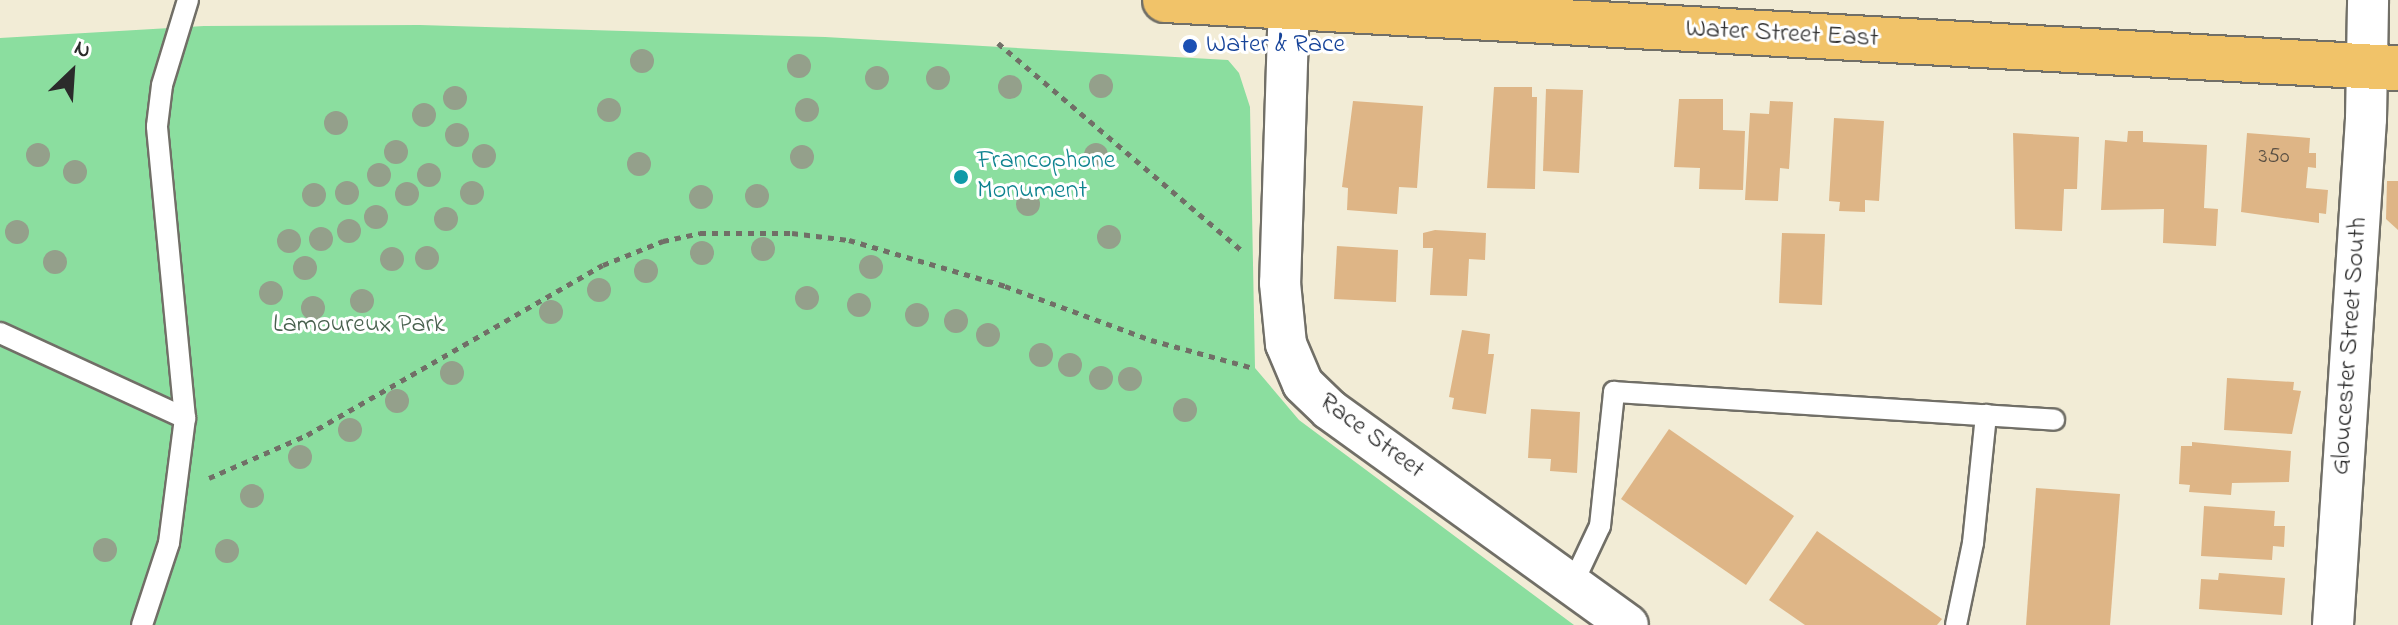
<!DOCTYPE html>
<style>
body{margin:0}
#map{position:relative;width:2398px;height:625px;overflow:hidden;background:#f2ecd6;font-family:"Indie Flower",sans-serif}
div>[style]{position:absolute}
.green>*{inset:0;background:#8bde9f}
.building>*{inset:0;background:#deb586}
.path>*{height:5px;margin-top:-2.5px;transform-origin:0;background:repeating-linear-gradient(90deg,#716f67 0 6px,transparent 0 12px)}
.roads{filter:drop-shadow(2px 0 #716f67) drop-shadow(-2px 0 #716f67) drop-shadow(0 2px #716f67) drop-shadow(0 -2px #716f67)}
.lane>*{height:20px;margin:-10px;padding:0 10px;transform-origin:10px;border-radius:10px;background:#fff}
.street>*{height:40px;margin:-20px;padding:0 20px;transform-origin:20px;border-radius:20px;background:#fff}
.primary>*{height:44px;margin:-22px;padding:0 22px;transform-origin:22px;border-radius:22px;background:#f1c369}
.trees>*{width:24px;height:24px;margin:-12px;border-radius:50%;background:#94a08b}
.dots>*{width:22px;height:22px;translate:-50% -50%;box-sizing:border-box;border:4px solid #fff;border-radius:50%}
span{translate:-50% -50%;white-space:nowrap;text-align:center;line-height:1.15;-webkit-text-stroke:6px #fff;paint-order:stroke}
.number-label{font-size:22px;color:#584e42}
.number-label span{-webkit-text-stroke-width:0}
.street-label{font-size:26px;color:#2b2b2b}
.transit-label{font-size:26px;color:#164399}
.left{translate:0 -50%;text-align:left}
.culture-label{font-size:26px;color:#0d838f}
.park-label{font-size:26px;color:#48614e}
.north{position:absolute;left:32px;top:32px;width:80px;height:80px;-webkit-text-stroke:6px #fff;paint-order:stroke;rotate:25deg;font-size:22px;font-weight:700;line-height:32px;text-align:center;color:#2b2b2b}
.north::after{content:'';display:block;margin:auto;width:28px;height:36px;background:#2b2b2b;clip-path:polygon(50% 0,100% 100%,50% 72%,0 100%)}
</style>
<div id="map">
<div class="green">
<div style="clip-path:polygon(420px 25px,825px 37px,1228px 60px,1239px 73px,1250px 107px,1255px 368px,1299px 420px,1574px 625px,0 625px,0 38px,204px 26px)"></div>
</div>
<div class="building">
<div style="clip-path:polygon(1494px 87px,1532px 87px,1532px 97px,1537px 97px,1535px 189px,1487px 188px)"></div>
<div style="clip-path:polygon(1546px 89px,1583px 90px,1579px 173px,1543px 171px)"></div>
<div style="clip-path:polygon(1679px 99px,1723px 99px,1723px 130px,1745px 131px,1743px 190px,1699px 189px,1700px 168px,1674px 167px)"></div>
<div style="clip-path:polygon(1353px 101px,1423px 106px,1417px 188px,1399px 187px,1397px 214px,1347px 210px,1348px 188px,1342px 187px)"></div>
<div style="clip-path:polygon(1770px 101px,1793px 102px,1789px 169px,1780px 168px,1778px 201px,1745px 200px,1750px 113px,1769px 114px)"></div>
<div style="clip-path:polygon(1834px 118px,1884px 121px,1879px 201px,1865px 200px,1865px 212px,1839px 211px,1840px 202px,1829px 201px)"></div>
<div style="clip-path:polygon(2128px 131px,2143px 131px,2143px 142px,2207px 145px,2204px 208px,2218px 209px,2216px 246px,2163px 243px,2164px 209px,2101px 210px,2105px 140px,2127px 142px)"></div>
<div style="clip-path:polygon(2013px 133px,2079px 137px,2077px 189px,2064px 189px,2062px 231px,2015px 229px)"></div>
<div style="clip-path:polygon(2247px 133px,2310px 138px,2309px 153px,2316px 153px,2316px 168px,2308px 167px,2306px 188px,2328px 190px,2326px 214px,2319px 213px,2319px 223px,2241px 212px)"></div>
<div style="clip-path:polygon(2387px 181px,2398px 181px,2398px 230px,2386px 219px)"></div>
<div style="clip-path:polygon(1435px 230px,1486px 233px,1485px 260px,1469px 259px,1467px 296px,1430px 295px,1433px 248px,1423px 248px,1423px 233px)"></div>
<div style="clip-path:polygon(1782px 233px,1825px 234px,1822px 305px,1779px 303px)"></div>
<div style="clip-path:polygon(1337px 246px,1398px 250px,1396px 302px,1334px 299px)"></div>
<div style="clip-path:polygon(1462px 330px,1490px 334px,1488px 354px,1494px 354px,1486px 414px,1452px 409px,1454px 398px,1449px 397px)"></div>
<div style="clip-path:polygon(2227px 378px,2294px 382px,2293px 390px,2301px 391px,2292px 434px,2224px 430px)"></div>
<div style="clip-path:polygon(1531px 409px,1580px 412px,1577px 473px,1550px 471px,1551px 459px,1528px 458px)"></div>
<div style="clip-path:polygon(1669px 429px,1794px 516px,1746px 585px,1621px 499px)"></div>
<div style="clip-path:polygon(2192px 442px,2291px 451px,2289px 482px,2232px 483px,2231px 495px,2189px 492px,2190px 485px,2179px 484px,2181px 446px,2192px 446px)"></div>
<div style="clip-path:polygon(2036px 488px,2120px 494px,2110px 625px,2026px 625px)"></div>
<div style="clip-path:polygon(2204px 506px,2275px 511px,2274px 526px,2285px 526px,2284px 547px,2273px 546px,2272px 560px,2201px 556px)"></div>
<div style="clip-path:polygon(1817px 531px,1942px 619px,1937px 625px,1805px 625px,1769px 600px)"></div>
<div style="clip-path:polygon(2219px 573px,2285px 578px,2282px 615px,2199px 609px,2201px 579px,2218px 580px)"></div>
</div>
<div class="path">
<div style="left:998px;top:43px;width:319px;rotate:40.4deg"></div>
<div style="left:209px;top:478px;width:107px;rotate:-23.7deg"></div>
<div style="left:307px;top:435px;width:341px;rotate:-29.9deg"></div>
<div style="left:603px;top:265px;width:65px;rotate:-21.8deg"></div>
<div style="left:663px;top:241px;width:38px;rotate:-12deg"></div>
<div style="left:700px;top:233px;width:92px"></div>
<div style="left:792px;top:233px;width:57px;rotate:7deg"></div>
<div style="left:849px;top:240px;width:163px;rotate:16.4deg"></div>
<div style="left:1005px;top:286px;width:156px;rotate:20.3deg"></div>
<div style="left:1151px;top:340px;width:103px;rotate:15.3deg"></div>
</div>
<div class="roads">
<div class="lane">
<div style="left:0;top:333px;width:204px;rotate:24.7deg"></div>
<div style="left:1573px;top:583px;width:63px;rotate:-64.7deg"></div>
<div style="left:1600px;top:526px;width:135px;rotate:-84deg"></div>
<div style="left:1614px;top:392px;width:441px;rotate:3.6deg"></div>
<div style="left:142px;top:625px;width:86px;rotate:-71.8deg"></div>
<div style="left:169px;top:543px;width:126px;rotate:-82.7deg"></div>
<div style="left:185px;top:418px;width:293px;rotate:-95.5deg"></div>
<div style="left:157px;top:126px;width:41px;rotate:-83deg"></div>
<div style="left:162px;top:85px;width:89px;rotate:-73deg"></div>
<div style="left:1956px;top:625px;width:84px;rotate:-78.3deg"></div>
<div style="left:1973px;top:543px;width:129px;rotate:-84.2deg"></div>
</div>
<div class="street">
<div style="left:1289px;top:0;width:283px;rotate:91.8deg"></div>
<div style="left:1280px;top:283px;width:61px;rotate:84.4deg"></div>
<div style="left:1286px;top:344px;width:43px;rotate:67deg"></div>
<div style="left:1303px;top:384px;width:37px;rotate:44deg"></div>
<div style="left:1330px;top:410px;width:367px;rotate:35.8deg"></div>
<div style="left:2333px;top:625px;width:507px;rotate:-86.27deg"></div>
<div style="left:2366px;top:119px;width:119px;rotate:-89deg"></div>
</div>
<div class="primary">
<div style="left:1165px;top:0;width:1235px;rotate:3.16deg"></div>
</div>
</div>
<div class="trees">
<div style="left:642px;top:61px"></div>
<div style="left:799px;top:66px"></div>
<div style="left:877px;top:78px"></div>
<div style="left:938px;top:78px"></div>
<div style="left:1101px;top:86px"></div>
<div style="left:1010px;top:87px"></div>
<div style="left:455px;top:98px"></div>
<div style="left:609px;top:110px"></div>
<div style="left:807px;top:110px"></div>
<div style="left:424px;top:115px"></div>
<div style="left:336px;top:123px"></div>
<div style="left:457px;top:135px"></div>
<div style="left:396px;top:152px"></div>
<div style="left:38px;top:155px"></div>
<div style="left:1096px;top:155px"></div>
<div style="left:484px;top:156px"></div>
<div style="left:802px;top:157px"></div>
<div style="left:639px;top:164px"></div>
<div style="left:75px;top:172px"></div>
<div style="left:379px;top:175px"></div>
<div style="left:429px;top:175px"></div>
<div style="left:347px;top:193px"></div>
<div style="left:472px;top:193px"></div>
<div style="left:407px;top:194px"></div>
<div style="left:314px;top:195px"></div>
<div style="left:757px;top:196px"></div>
<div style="left:701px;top:197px"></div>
<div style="left:1028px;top:204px"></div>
<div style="left:376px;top:217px"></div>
<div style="left:446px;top:219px"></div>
<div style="left:349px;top:231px"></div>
<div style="left:17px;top:232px"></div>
<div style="left:1109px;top:237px"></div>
<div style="left:321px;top:239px"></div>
<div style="left:289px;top:241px"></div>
<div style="left:763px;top:249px"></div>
<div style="left:702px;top:253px"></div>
<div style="left:427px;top:258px"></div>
<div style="left:392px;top:259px"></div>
<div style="left:55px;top:262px"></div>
<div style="left:871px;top:267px"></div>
<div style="left:305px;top:268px"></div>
<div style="left:646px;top:271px"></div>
<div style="left:599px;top:290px"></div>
<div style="left:271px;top:293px"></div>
<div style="left:807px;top:298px"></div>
<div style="left:362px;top:301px"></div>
<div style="left:859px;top:305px"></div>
<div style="left:313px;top:308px"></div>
<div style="left:551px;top:312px"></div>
<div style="left:917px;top:315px"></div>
<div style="left:956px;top:321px"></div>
<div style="left:988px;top:335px"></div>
<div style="left:1041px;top:355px"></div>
<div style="left:1070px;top:365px"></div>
<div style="left:452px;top:373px"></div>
<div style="left:1101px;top:378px"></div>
<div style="left:1130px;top:379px"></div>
<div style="left:397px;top:401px"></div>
<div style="left:1185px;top:410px"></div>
<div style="left:350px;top:430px"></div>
<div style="left:300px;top:457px"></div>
<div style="left:252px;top:496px"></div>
<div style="left:105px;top:550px"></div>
<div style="left:227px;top:551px"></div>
</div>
<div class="dots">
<div style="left:1190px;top:46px;background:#1a4fb4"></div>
<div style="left:961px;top:177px;background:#0f9aa8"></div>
</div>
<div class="number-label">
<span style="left:2274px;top:158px">350</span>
</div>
<div class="street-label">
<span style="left:1782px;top:35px;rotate:3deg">Water Street East</span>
<span style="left:2351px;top:346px;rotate:-86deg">Gloucester Street South</span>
<span style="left:1371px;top:437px;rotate:37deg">Race Street</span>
</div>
<div class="transit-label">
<span class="left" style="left:1206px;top:46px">Water &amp; Race</span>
</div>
<div class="culture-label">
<span class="left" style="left:977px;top:177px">Francophone<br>Monument</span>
</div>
<div class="park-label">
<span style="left:359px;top:326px">Lamoureux Park</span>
</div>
<div class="north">N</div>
</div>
